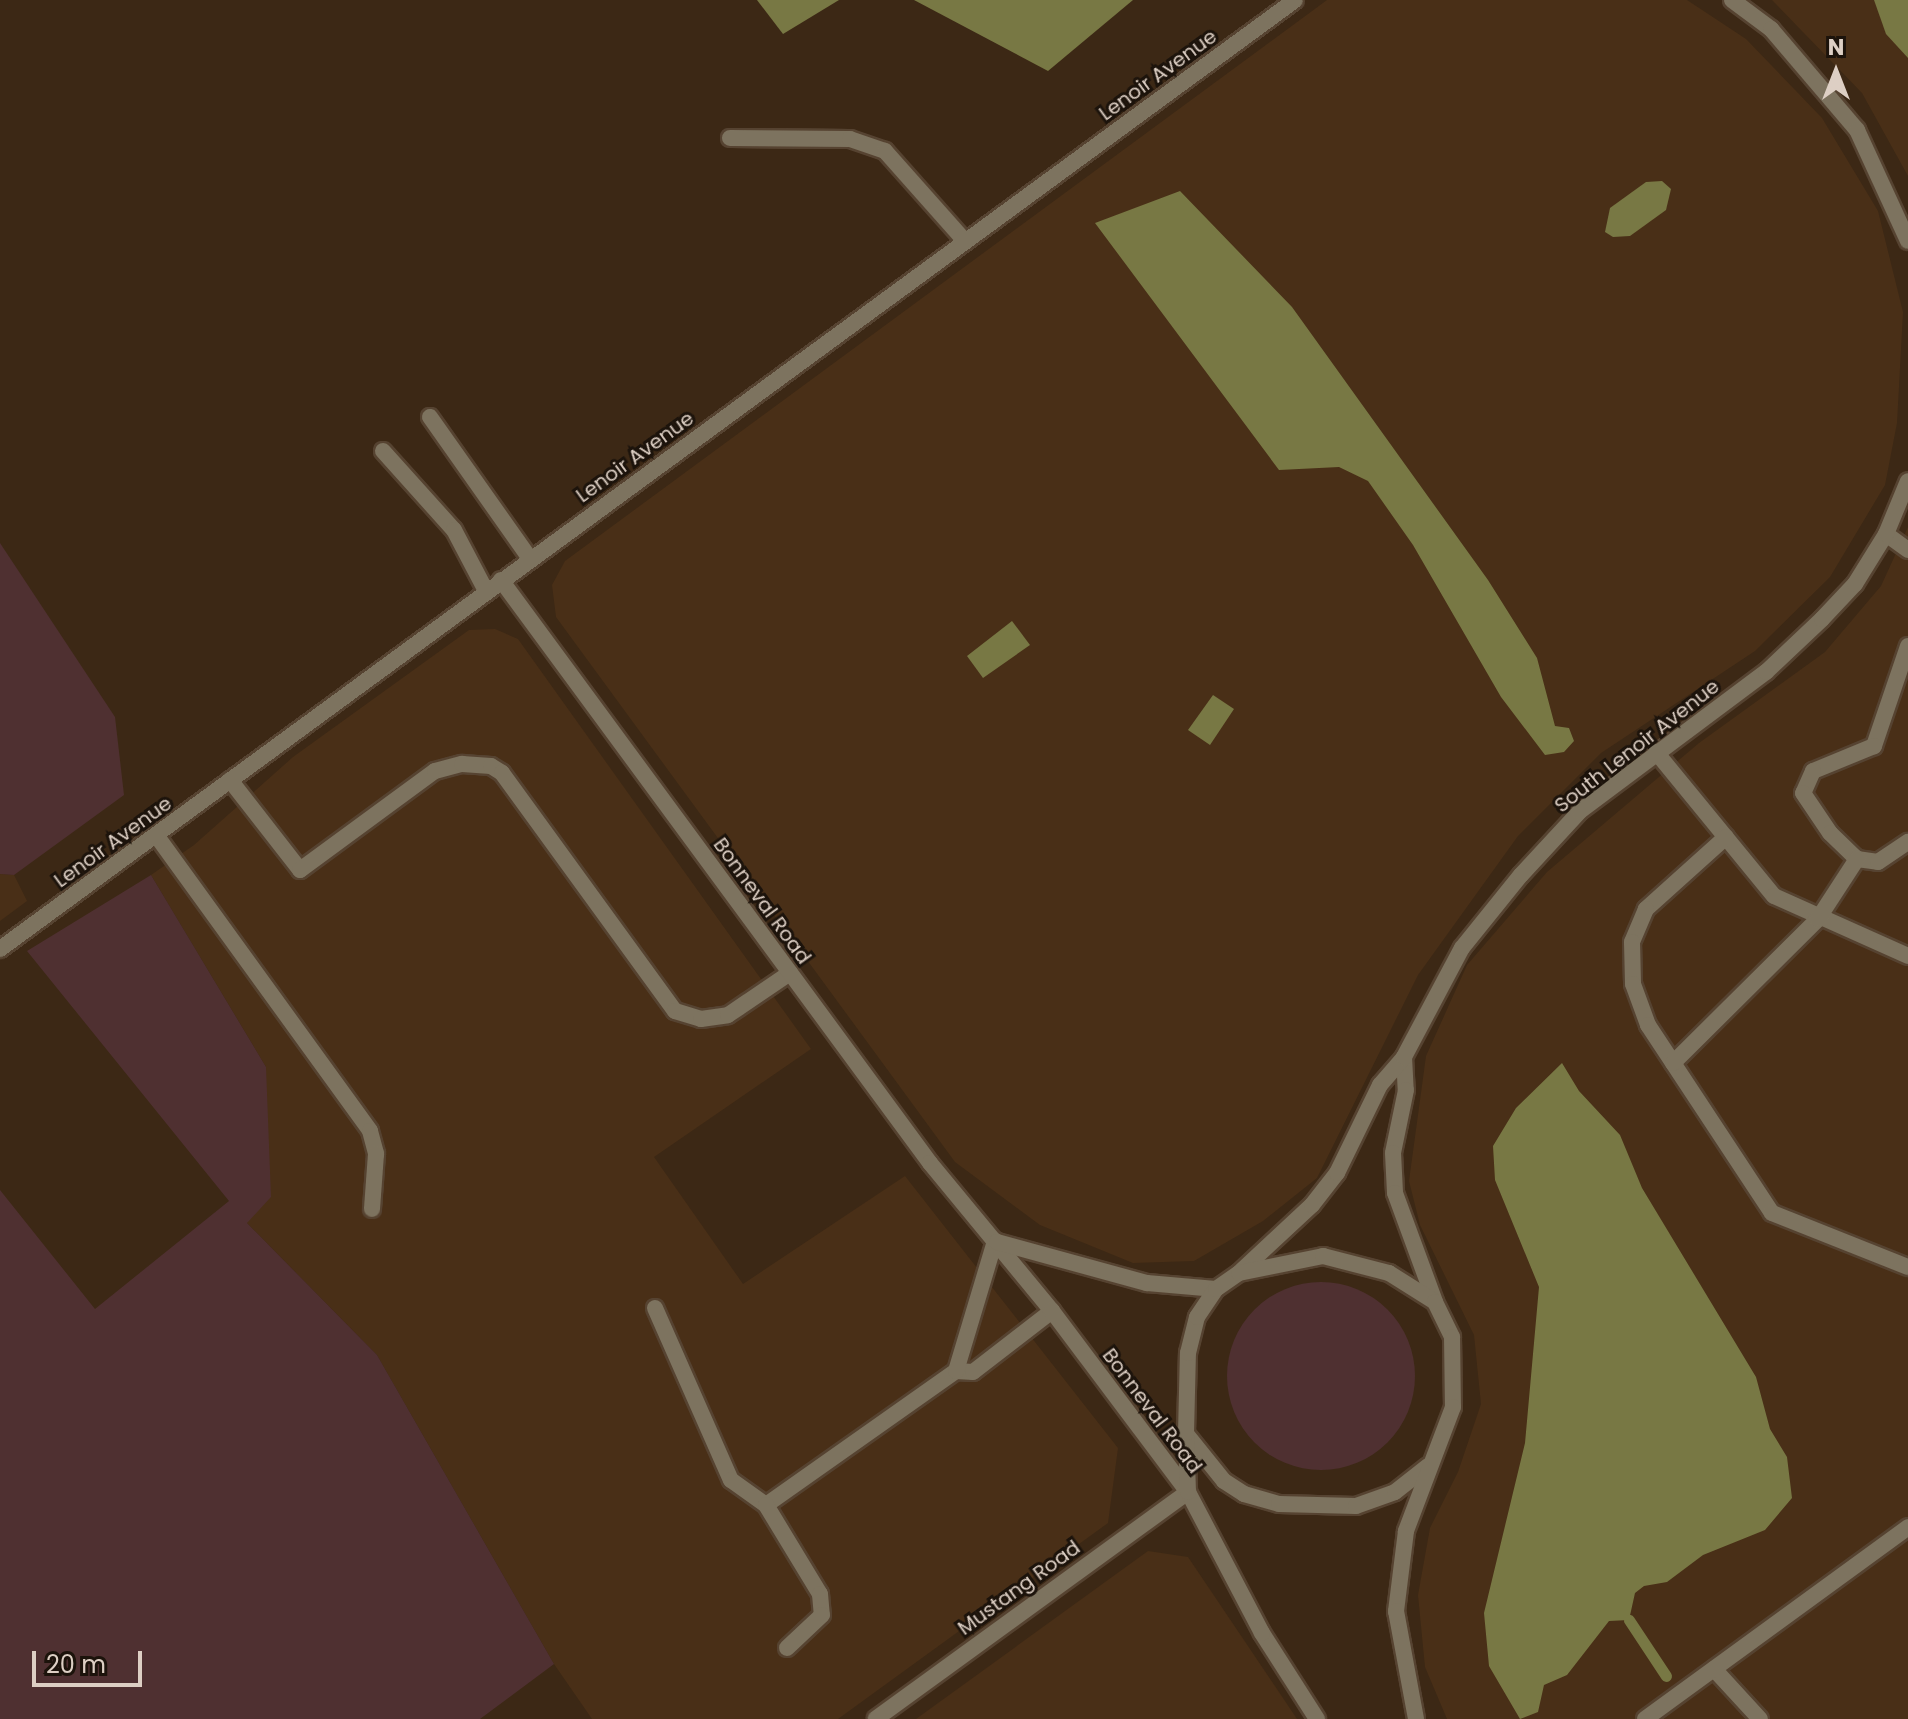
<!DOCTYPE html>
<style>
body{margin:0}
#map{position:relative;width:1908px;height:1719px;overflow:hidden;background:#3c2815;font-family:Poppins,sans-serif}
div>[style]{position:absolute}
.built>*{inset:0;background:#492f17}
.green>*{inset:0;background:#4f3031}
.round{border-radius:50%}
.water>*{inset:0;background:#787844}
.stream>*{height:11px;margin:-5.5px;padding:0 5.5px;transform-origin:5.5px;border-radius:5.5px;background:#787844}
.roads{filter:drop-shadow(2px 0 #564331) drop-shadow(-2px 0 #564331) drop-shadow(0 2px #564331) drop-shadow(0 -2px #564331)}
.service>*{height:16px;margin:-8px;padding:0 8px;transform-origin:8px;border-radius:8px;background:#7d735f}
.minor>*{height:16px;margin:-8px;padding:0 8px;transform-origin:8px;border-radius:8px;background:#7d735f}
span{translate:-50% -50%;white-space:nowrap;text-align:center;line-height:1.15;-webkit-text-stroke:6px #1c130b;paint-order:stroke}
.street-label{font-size:20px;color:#ddcfc4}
.north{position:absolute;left:1796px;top:32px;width:80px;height:80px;-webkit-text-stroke:6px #1c130b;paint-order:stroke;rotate:0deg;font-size:22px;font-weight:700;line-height:32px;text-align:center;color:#ddcfc4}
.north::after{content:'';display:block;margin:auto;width:28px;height:36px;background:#ddcfc4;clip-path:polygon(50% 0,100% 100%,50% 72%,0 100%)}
.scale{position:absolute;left:32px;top:1651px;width:110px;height:36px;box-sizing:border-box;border:4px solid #ddcfc4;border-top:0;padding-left:10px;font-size:24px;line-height:28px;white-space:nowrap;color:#ddcfc4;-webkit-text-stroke:6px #1c130b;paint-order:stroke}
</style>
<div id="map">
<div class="built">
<div style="clip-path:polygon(1327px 0,1687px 0,1746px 39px,1822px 118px,1878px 211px,1903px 312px,1897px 423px,1885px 485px,1830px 577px,1755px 651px,1601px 753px,1518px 836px,1418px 975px,1317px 1178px,1263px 1221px,1194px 1261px,1133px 1263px,1040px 1225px,955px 1162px,556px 617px,552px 585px,565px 561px)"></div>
<div style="clip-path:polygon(1772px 0,1908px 0,1908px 176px,1862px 93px)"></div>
<div style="clip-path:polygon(1908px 527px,1908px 1719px,1447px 1719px,1425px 1667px,1418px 1595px,1430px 1528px,1458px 1472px,1481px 1404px,1474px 1335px,1420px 1225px,1409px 1181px,1426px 1056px,1467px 965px,1547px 872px,1699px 743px,1825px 652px,1881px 586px)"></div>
<div style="clip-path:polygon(495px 629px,518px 639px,811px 1049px,654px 1157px,743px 1284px,905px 1176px,1118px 1448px,1108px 1523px,838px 1719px,592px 1719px,554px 1664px,377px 1355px,247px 1223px,266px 1067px,151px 875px,194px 845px,293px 757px,469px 630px)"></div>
<div style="clip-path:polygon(0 874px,14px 875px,27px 901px,0 921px)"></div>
<div style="clip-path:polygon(1148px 1551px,1188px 1557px,1297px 1719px,916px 1719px)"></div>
</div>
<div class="green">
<div style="clip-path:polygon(0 543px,115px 717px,124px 795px,14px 875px,0 874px)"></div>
<div style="clip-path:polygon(151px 875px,266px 1067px,271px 1197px,247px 1223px,377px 1355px,554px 1664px,480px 1719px,0 1719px,0 1190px,95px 1309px,229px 1201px,27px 951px)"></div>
<div class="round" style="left:1227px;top:1282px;width:188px;height:188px"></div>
</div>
<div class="water">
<div style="clip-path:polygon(757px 0,839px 0,783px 34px)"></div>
<div style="clip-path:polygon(914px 0,1133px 0,1048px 71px)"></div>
<div style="clip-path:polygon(1874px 0,1908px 0,1908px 58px,1886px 34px)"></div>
<div style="clip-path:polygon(1662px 181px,1671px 189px,1666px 210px,1630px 236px,1613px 237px,1605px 232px,1610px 208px,1646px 182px)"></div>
<div style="clip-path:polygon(1180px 191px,1292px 307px,1488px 580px,1537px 658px,1555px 726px,1569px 728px,1574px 741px,1564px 752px,1545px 755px,1501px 697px,1413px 545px,1368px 481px,1339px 467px,1279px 470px,1095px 223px)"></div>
<div style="clip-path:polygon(1012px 621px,1030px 645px,983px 678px,967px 656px)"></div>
<div style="clip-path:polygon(1213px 695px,1234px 709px,1210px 745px,1188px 730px)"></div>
<div style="clip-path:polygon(1562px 1063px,1579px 1091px,1620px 1135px,1642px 1188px,1756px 1377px,1770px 1429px,1787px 1457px,1792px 1498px,1765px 1530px,1703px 1555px,1667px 1582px,1644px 1586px,1635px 1593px,1629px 1620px,1609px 1621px,1567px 1675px,1544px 1685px,1538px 1712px,1520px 1719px,1489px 1666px,1484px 1613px,1525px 1443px,1539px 1287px,1495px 1180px,1493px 1146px,1516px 1108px)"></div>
</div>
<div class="stream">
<div style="left:1629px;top:1620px;width:67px;rotate:56.5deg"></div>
</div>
<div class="roads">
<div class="service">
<div style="left:730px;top:138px;width:120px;rotate:0.5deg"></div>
<div style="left:850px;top:139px;width:37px;rotate:19deg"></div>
<div style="left:885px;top:151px;width:120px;rotate:48.4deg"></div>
<div style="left:430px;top:417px;width:174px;rotate:54.8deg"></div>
<div style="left:383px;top:451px;width:106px;rotate:48.1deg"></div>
<div style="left:454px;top:530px;width:69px;rotate:62.3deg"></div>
<div style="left:1886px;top:534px;width:27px;rotate:36deg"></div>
<div style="left:1908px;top:646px;width:106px;rotate:108.8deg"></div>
<div style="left:1874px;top:746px;width:66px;rotate:157.7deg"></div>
<div style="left:1813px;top:771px;width:24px;rotate:114deg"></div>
<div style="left:1803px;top:793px;width:48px;rotate:56deg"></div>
<div style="left:1830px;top:833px;width:37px;rotate:44deg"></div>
<div style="left:1857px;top:859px;width:21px;rotate:8deg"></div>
<div style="left:1878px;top:862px;width:36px;rotate:-34deg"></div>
<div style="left:1656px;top:752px;width:186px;rotate:50.7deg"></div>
<div style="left:1774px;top:896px;width:147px;rotate:24.1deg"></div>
<div style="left:230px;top:780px;width:114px;rotate:52.1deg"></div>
<div style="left:300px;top:870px;width:167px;rotate:-36.3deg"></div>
<div style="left:435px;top:771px;width:28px;rotate:-15deg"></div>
<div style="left:462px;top:764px;width:29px;rotate:4deg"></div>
<div style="left:491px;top:766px;width:13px;rotate:32deg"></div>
<div style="left:502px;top:773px;width:294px;rotate:54deg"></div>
<div style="left:675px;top:1011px;width:27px;rotate:17deg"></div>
<div style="left:701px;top:1019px;width:27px;rotate:-8deg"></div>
<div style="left:728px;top:1015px;width:75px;rotate:-34.1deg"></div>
<div style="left:156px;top:835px;width:365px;rotate:54.1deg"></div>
<div style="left:370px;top:1131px;width:24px;rotate:75deg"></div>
<div style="left:376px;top:1154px;width:55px;rotate:94.2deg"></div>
<div style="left:1726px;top:837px;width:108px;rotate:138deg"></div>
<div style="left:1646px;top:909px;width:36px;rotate:113deg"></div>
<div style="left:1632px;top:942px;width:42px;rotate:88.6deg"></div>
<div style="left:1633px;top:984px;width:44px;rotate:69.9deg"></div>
<div style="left:1648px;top:1025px;width:225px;rotate:56.6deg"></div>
<div style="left:1772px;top:1213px;width:146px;rotate:21.7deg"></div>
<div style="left:1673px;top:1063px;width:204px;rotate:-44.8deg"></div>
<div style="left:1818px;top:919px;width:72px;rotate:-57deg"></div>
<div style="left:655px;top:1308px;width:188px;rotate:66.2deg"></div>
<div style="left:731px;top:1480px;width:43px;rotate:35.5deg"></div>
<div style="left:766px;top:1505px;width:232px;rotate:-35.2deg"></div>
<div style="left:956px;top:1371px;width:17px;rotate:3deg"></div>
<div style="left:973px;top:1372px;width:100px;rotate:-37.7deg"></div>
<div style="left:956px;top:1371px;width:136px;rotate:-73.3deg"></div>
<div style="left:766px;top:1505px;width:104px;rotate:58.8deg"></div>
<div style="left:820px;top:1594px;width:21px;rotate:85deg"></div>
<div style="left:822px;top:1615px;width:48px;rotate:136.7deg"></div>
<div style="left:1714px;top:1669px;width:68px;rotate:47.4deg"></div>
<div style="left:1645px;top:1719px;width:326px;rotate:-36.1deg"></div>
</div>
<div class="minor">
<div style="left:1732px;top:0;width:49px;rotate:36.6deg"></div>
<div style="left:1771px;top:29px;width:133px;rotate:49.6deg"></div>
<div style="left:1857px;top:130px;width:122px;rotate:65.3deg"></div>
<div style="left:501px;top:580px;width:724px;rotate:53.65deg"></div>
<div style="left:930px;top:1163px;width:192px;rotate:50.5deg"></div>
<div style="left:1052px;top:1311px;width:226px;rotate:53.1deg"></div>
<div style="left:1188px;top:1492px;width:386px;rotate:144deg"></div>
<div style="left:0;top:949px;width:1605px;rotate:-36.23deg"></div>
<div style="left:1404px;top:1057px;width:33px;rotate:87deg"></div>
<div style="left:1406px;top:1090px;width:64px;rotate:101.7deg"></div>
<div style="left:1393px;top:1153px;width:40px;rotate:87.1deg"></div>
<div style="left:1395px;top:1193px;width:116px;rotate:69.8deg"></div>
<div style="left:997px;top:1242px;width:156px;rotate:15.3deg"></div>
<div style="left:1147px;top:1283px;width:69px;rotate:5deg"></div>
<div style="left:1241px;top:1271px;width:97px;rotate:-42.9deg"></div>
<div style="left:1312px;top:1205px;width:41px;rotate:-52deg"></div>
<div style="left:1337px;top:1173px;width:98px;rotate:-64deg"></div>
<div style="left:1380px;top:1085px;width:37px;rotate:-49deg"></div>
<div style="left:1404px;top:1057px;width:123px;rotate:-62deg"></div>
<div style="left:1462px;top:948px;width:94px;rotate:-51.1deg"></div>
<div style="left:1521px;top:875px;width:87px;rotate:-47.3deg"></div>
<div style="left:1580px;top:811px;width:232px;rotate:-36.8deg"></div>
<div style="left:1766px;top:672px;width:77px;rotate:-43.4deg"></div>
<div style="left:1822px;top:619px;width:48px;rotate:-46.7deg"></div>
<div style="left:1855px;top:584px;width:59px;rotate:-58.2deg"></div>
<div style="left:1886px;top:534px;width:57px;rotate:-67.5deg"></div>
<div style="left:1187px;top:1435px;width:59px;rotate:51.2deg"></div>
<div style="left:1224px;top:1481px;width:24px;rotate:33deg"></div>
<div style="left:1244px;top:1494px;width:36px;rotate:16deg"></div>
<div style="left:1279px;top:1504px;width:77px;rotate:1.5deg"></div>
<div style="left:1356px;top:1506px;width:41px;rotate:-19.7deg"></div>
<div style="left:1395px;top:1492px;width:42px;rotate:-38.2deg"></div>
<div style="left:1317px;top:1719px;width:102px;rotate:-122.6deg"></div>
<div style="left:1262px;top:1633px;width:159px;rotate:-117.7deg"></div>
<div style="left:1188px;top:1492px;width:59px;rotate:-91.9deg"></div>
<div style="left:1186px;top:1433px;width:80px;rotate:-88.6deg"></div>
<div style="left:1188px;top:1353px;width:37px;rotate:-76deg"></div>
<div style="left:1197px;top:1317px;width:34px;rotate:-56deg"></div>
<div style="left:1216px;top:1289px;width:28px;rotate:-35deg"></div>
<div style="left:1239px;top:1273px;width:86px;rotate:-11.4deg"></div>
<div style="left:1323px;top:1256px;width:68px;rotate:14.4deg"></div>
<div style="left:1389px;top:1273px;width:54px;rotate:32.2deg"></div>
<div style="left:1435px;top:1302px;width:39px;rotate:64deg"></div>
<div style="left:1452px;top:1337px;width:70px;rotate:89.2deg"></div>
<div style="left:1453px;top:1407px;width:133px;rotate:110.8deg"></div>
<div style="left:1406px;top:1531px;width:81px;rotate:97.1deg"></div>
<div style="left:1396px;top:1611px;width:110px;rotate:79.5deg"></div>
</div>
</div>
<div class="street-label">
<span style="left:1158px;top:75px;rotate:-36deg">Lenoir Avenue</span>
<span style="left:635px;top:457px;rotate:-36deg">Lenoir Avenue</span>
<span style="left:1637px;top:746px;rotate:-38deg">South Lenoir Avenue</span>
<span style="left:113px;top:842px;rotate:-36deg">Lenoir Avenue</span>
<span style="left:762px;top:901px;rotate:54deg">Bonneval Road</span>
<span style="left:1152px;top:1411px;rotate:53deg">Bonneval Road</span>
<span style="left:1019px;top:1588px;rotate:-36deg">Mustang Road</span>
</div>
<div class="north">N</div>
<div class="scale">20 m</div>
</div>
